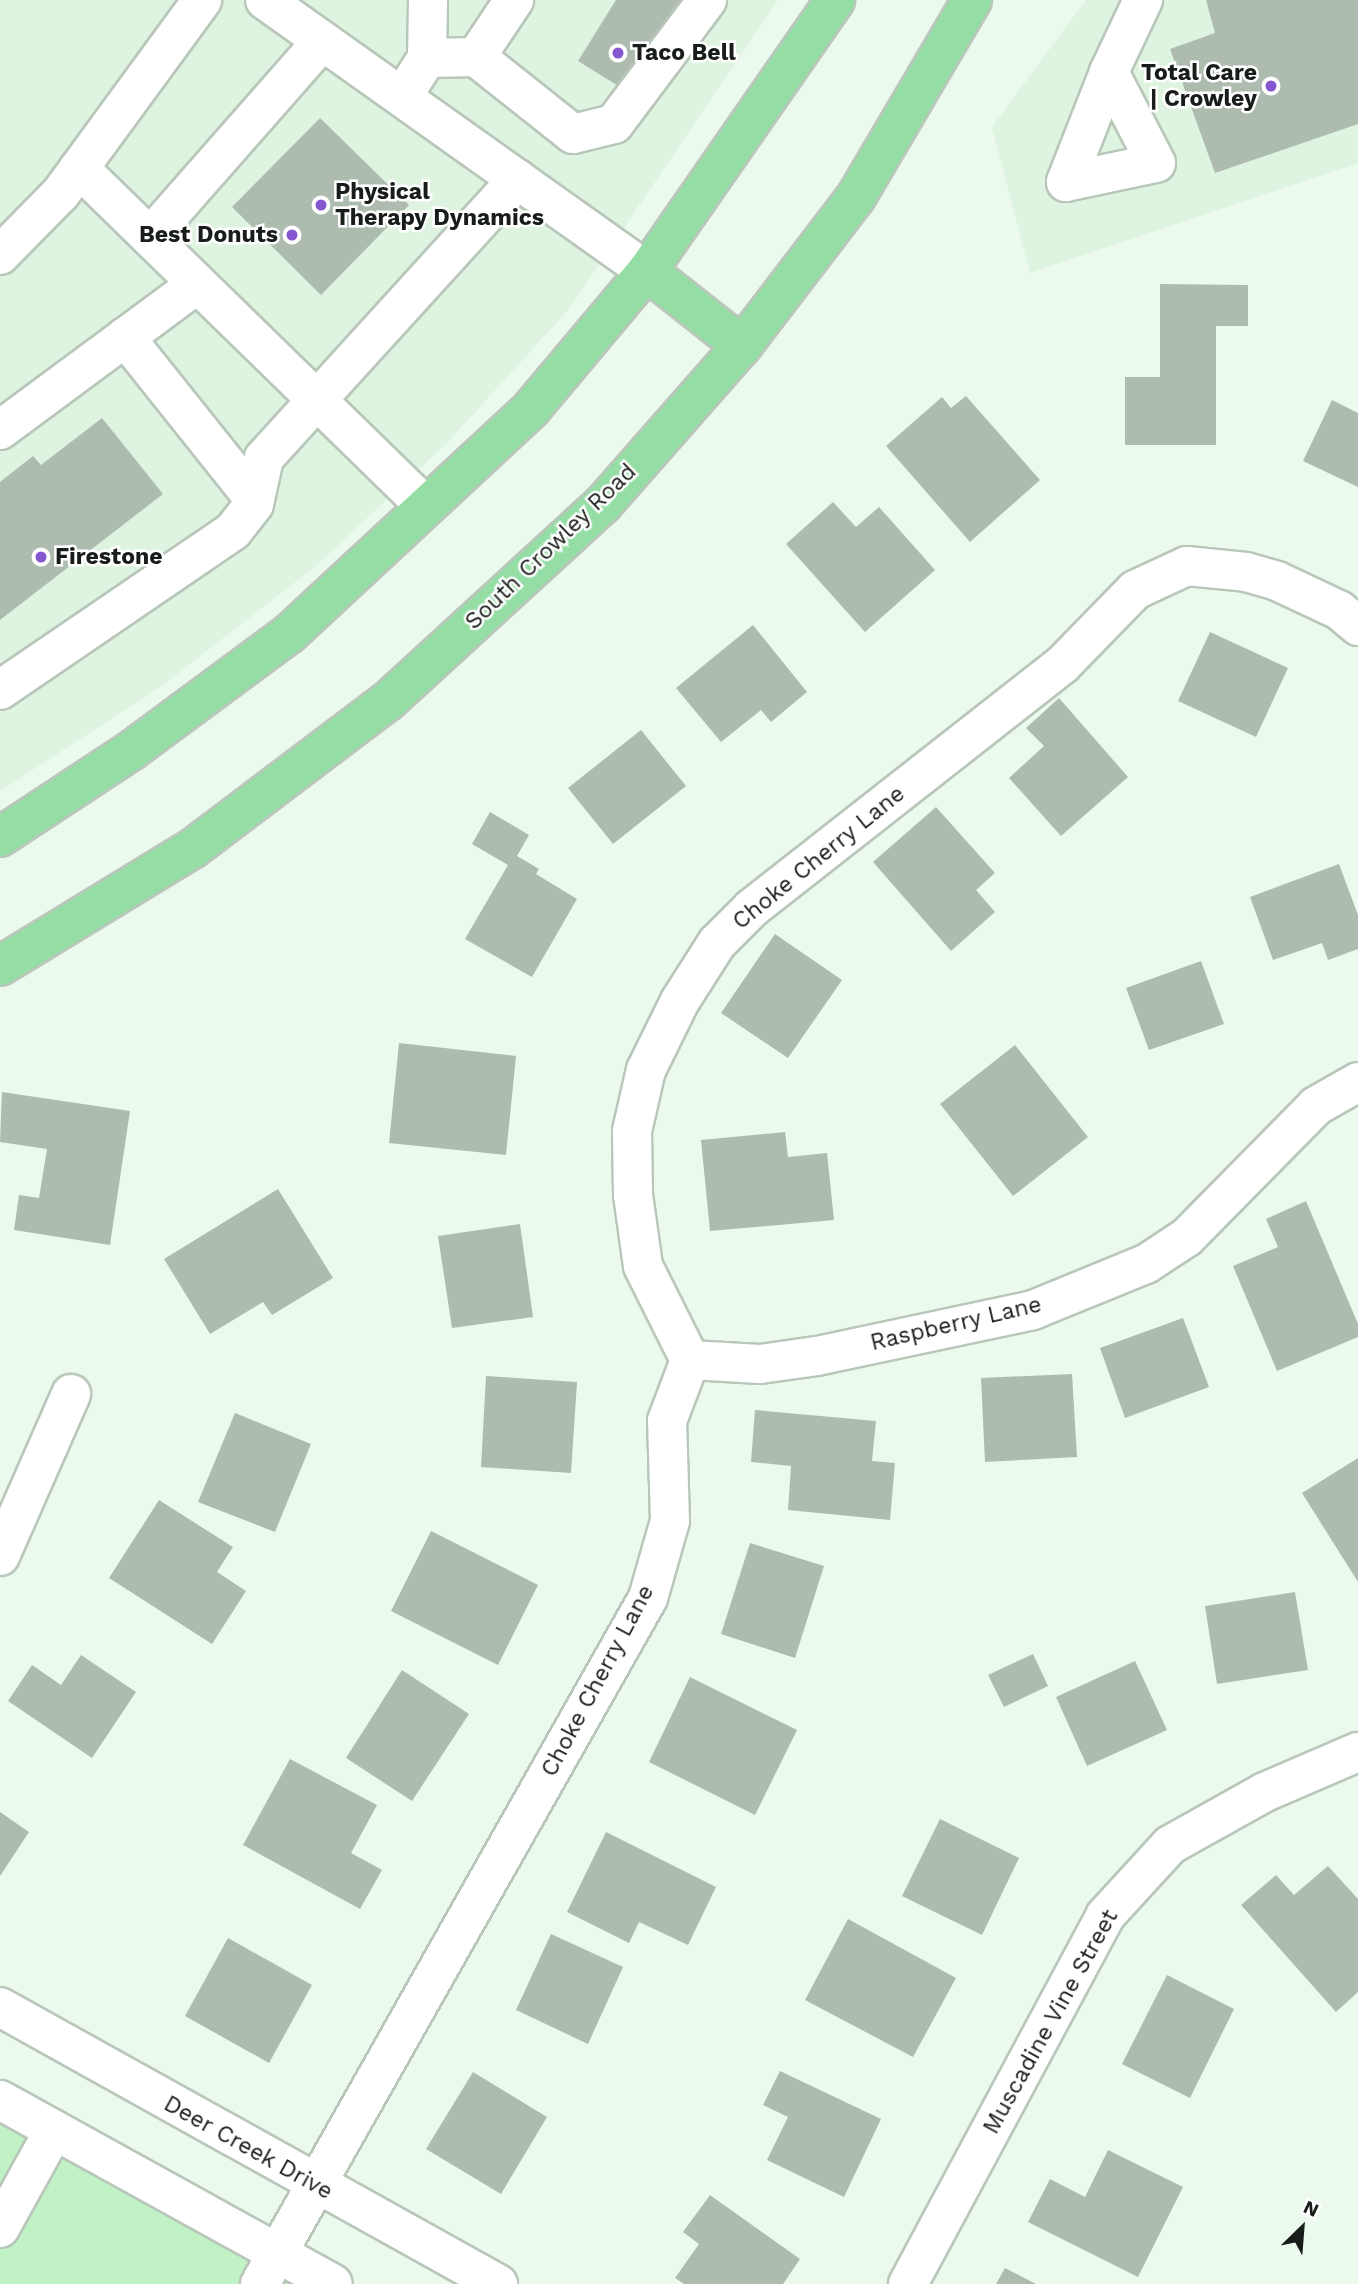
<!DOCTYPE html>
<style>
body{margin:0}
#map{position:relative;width:1358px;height:2284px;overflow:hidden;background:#ecfaed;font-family:"Work Sans",sans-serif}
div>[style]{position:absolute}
.built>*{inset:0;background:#def3e0}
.green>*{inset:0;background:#c0f2c6}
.building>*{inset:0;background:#aebcaf}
.roads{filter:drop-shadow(2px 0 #b9c7ba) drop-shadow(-2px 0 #b9c7ba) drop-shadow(0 2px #b9c7ba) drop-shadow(0 -2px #b9c7ba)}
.minor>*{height:38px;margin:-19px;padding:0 19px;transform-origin:19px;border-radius:19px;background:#fff}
.major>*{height:38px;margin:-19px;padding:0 19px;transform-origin:19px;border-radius:19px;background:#94dda4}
.dots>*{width:19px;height:19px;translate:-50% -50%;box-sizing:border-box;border:4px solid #fff;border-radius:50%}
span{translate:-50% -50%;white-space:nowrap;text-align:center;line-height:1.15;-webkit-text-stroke:5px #fff;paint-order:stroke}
.poi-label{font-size:23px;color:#181d19;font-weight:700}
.left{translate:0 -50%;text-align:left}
.right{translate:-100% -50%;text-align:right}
.street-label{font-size:23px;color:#181d19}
.north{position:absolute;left:1267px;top:2193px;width:70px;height:70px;-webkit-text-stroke:5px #fff;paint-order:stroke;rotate:25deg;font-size:19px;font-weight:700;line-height:28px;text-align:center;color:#181d19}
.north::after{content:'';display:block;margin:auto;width:24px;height:32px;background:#181d19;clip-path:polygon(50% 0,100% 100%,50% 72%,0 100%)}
</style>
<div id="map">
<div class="built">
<div style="clip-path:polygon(0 0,778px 0,569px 309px,447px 443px,316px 566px,159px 688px,0 791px)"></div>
<div style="clip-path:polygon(1086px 0,1358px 0,1358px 163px,1030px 273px,992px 127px)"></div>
</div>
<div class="green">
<div style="clip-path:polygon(0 2124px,289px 2284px,0 2284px)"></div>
</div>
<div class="building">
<div style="clip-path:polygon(616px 0,685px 0,628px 92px,578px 61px)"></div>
<div style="clip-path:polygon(1206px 0,1358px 0,1358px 124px,1215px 173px,1170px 49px,1215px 33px)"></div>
<div style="clip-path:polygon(320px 118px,409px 205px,321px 295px,232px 207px)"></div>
<div style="clip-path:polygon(1160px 284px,1248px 285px,1248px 326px,1216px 326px,1216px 445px,1125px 445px,1125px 377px,1160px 377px)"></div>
<div style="clip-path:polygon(966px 396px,1040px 480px,970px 542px,886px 446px,942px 397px,951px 408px)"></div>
<div style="clip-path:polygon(1332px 400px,1358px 413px,1358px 487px,1303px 461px)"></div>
<div style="clip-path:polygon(102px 418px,163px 494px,0 620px,0 482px,33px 456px,41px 465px)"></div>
<div style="clip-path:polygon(833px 502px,856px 527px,879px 507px,935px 570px,865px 632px,786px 544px)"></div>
<div style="clip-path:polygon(753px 625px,807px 692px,771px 722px,761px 710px,721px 742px,676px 688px)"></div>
<div style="clip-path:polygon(1210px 632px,1288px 668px,1256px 737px,1178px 701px)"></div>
<div style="clip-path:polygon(1059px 698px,1128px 777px,1061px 836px,1009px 778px,1044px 746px,1026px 728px)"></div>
<div style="clip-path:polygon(641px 730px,686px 786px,613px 844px,568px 788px)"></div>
<div style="clip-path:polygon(936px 807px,995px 873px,976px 890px,995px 912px,951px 951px,873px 862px)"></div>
<div style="clip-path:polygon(490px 812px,529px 835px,517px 856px,539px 869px,536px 874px,577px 899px,532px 977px,465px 939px,508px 865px,472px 844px)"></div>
<div style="clip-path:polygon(1339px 864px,1358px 915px,1358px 949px,1328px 960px,1322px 943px,1273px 960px,1250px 897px)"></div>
<div style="clip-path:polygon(775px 934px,842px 980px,788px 1058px,721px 1013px)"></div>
<div style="clip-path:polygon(1201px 961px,1224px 1024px,1149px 1050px,1126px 988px)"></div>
<div style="clip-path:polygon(399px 1043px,516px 1056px,506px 1155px,389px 1143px)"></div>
<div style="clip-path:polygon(1015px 1045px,1088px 1137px,1013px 1196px,940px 1104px)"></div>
<div style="clip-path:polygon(2px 1092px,130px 1111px,110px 1245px,14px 1230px,19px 1195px,39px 1198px,47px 1149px,0 1142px)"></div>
<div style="clip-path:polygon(785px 1132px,788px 1157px,827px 1153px,834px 1220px,710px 1231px,701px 1140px)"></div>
<div style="clip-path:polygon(278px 1189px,333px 1278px,272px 1315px,263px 1302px,210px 1334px,164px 1259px)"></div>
<div style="clip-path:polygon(1306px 1201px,1358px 1324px,1358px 1337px,1277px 1371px,1233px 1266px,1278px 1247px,1266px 1219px)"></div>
<div style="clip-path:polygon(520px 1224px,533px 1317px,452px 1328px,438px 1236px)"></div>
<div style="clip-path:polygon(1183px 1318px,1209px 1387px,1125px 1418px,1100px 1348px)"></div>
<div style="clip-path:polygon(1072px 1374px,1077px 1457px,985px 1462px,981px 1378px)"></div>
<div style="clip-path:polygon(486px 1376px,577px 1382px,571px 1473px,481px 1467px)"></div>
<div style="clip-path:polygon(755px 1410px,876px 1421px,872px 1461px,895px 1463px,890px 1520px,788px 1510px,791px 1466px,751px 1462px)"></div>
<div style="clip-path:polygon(235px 1413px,311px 1444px,275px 1532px,198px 1502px)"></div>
<div style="clip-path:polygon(1358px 1458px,1358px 1582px,1302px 1493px)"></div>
<div style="clip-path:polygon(159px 1500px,233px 1547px,217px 1572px,246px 1591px,212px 1644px,109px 1578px)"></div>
<div style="clip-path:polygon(431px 1531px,538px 1585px,498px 1665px,391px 1611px)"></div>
<div style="clip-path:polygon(750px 1543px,824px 1566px,795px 1658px,721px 1634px)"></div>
<div style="clip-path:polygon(1295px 1592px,1308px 1670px,1217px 1684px,1205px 1606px)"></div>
<div style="clip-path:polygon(1033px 1654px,1048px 1686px,1004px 1707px,988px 1675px)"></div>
<div style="clip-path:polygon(81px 1655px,136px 1692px,92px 1758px,8px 1701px,32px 1665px,61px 1685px)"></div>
<div style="clip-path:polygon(1135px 1661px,1167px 1730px,1087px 1766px,1056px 1697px)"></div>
<div style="clip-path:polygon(402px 1670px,469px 1714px,412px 1801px,346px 1758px)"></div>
<div style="clip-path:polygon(690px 1677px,797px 1730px,755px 1815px,649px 1762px)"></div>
<div style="clip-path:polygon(290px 1759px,377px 1805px,351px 1853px,382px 1870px,360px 1909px,243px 1845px)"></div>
<div style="clip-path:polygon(0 1812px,29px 1832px,0 1876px)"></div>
<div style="clip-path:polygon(940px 1819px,1019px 1858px,982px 1935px,902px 1896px)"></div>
<div style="clip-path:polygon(606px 1832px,716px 1887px,688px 1945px,639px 1922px,629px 1943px,567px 1912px)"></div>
<div style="clip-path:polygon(1328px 1866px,1358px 1899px,1358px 1992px,1336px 2012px,1241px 1905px,1276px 1875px,1294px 1895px)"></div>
<div style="clip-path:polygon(848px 1919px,956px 1978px,913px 2057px,805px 2000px)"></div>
<div style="clip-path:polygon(551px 1934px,623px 1967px,588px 2044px,516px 2010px)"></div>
<div style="clip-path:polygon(228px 1938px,312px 1985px,269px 2063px,185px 2016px)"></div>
<div style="clip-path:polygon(1167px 1975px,1234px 2009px,1190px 2098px,1122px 2064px)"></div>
<div style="clip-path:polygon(780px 2071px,881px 2119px,844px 2197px,767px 2160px,788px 2117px,763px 2105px)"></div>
<div style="clip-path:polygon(473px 2072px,547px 2117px,501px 2194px,426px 2149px)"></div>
<div style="clip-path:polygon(1108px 2150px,1183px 2187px,1138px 2277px,1028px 2222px,1050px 2179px,1085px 2197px)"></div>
<div style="clip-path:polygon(710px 2195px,800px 2259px,783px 2284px,684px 2284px,675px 2278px,699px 2244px,683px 2232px)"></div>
<div style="clip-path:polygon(1005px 2268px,1036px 2284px,996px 2284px)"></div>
</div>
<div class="roads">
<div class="minor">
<div style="left:265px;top:0;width:468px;rotate:35.4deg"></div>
<div style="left:476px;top:57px;width:69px;rotate:-56.3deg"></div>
<div style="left:427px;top:58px;width:58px;rotate:-89deg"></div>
<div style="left:1109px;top:72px;width:102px;rotate:62.7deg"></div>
<div style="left:1156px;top:163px;width:92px;rotate:168.1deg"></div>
<div style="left:1066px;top:182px;width:118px;rotate:-68.6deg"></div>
<div style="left:1109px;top:72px;width:80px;rotate:-64.7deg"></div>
<div style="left:402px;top:97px;width:46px;rotate:-57.3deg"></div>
<div style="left:427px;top:58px;width:49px;rotate:-1.2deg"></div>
<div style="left:476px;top:57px;width:124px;rotate:38.4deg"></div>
<div style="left:573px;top:134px;width:42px;rotate:-13.7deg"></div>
<div style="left:614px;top:124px;width:155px;rotate:-53.1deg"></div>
<div style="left:79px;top:168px;width:482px;rotate:44.3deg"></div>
<div style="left:150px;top:237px;width:261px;rotate:-48.7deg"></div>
<div style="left:0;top:255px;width:87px;rotate:-45.5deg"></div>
<div style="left:61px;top:193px;width:239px;rotate:-53.8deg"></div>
<div style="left:125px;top:337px;width:208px;rotate:51.4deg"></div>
<div style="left:0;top:430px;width:245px;rotate:-36.5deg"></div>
<div style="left:0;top:690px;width:282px;rotate:-34.3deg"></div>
<div style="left:233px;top:531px;width:34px;rotate:-52deg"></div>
<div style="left:254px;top:504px;width:47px;rotate:-77.7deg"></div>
<div style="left:264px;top:458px;width:377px;rotate:-47.7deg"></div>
<div style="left:690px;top:1360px;width:70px;rotate:3.3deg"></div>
<div style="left:760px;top:1364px;width:58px;rotate:-8deg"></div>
<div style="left:817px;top:1356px;width:221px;rotate:-12deg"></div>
<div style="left:1033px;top:1310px;width:122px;rotate:-22.2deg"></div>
<div style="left:1146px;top:1264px;width:49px;rotate:-33.4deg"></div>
<div style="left:1187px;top:1237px;width:184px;rotate:-45.4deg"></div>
<div style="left:1316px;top:1106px;width:48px;rotate:-29.7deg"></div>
<div style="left:0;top:1556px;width:177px;rotate:-66.3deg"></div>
<div style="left:0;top:2007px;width:570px;rotate:29.08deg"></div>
<div style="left:0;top:2100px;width:380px;rotate:28.9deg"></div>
<div style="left:0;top:2228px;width:112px;rotate:-61.1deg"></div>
<div style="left:260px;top:2284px;width:788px;rotate:-60.51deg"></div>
<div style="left:648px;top:1598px;width:80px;rotate:-74.1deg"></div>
<div style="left:670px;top:1521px;width:100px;rotate:-91.7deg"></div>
<div style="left:667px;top:1421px;width:65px;rotate:-69.3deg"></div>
<div style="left:690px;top:1360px;width:105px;rotate:-116.6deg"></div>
<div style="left:643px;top:1266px;width:72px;rotate:-98deg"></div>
<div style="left:633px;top:1195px;width:64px;rotate:-90.9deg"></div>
<div style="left:632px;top:1131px;width:63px;rotate:-77.1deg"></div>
<div style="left:646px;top:1070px;width:77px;rotate:-63.8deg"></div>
<div style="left:680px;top:1001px;width:69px;rotate:-57.5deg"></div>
<div style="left:717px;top:943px;width:49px;rotate:-45deg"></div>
<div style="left:752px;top:908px;width:395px;rotate:-38.1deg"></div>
<div style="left:1063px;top:664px;width:103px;rotate:-45.8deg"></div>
<div style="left:1135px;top:590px;width:57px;rotate:-24.8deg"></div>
<div style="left:1187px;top:566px;width:59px;rotate:5.8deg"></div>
<div style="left:1246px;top:572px;width:32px;rotate:16deg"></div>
<div style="left:1277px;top:581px;width:68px;rotate:25.1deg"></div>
<div style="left:1339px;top:610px;width:25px;rotate:40deg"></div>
<div style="left:908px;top:2284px;width:417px;rotate:-61.8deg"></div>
<div style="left:1105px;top:1916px;width:96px;rotate:-47.5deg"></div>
<div style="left:1170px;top:1845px;width:109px;rotate:-29.2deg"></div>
<div style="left:1265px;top:1792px;width:101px;rotate:-23.3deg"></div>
</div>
<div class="major">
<div style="left:647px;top:271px;width:121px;rotate:38.3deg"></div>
<div style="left:0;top:837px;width:158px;rotate:-33.4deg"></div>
<div style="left:132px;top:750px;width:195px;rotate:-36.5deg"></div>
<div style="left:289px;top:634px;width:330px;rotate:-42.9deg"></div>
<div style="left:531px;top:409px;width:180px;rotate:-50deg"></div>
<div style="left:647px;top:271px;width:330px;rotate:-55.2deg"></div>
<div style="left:0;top:966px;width:225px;rotate:-31.4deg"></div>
<div style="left:192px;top:849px;width:246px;rotate:-37.1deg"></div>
<div style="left:388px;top:701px;width:292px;rotate:-42.5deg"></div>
<div style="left:603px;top:504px;width:210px;rotate:-48.7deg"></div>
<div style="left:742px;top:346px;width:188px;rotate:-52.6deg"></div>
<div style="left:856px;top:197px;width:229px;rotate:-59.5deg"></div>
</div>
</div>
<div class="dots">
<div style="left:618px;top:53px;background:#8456cf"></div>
<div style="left:1271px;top:86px;background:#8456cf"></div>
<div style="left:321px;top:205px;background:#8456cf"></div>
<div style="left:292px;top:235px;background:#8456cf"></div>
<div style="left:41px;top:557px;background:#8456cf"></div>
</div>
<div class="poi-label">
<span class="left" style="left:632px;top:53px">Taco Bell</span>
<span class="right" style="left:1257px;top:86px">Total Care<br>| Crowley</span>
<span class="left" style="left:335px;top:205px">Physical<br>Therapy Dynamics</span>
<span class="right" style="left:278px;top:235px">Best Donuts</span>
<span class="left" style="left:55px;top:557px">Firestone</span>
</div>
<div class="street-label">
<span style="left:551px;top:547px;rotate:-44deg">South Crowley Road</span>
<span style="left:819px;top:858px;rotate:-39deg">Choke Cherry Lane</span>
<span style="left:956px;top:1324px;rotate:-13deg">Raspberry Lane</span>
<span style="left:598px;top:1681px;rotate:-62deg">Choke Cherry Lane</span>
<span style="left:1051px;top:2022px;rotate:-61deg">Muscadine Vine Street</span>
<span style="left:248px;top:2148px;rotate:29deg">Deer Creek Drive</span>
</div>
<div class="north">N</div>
</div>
